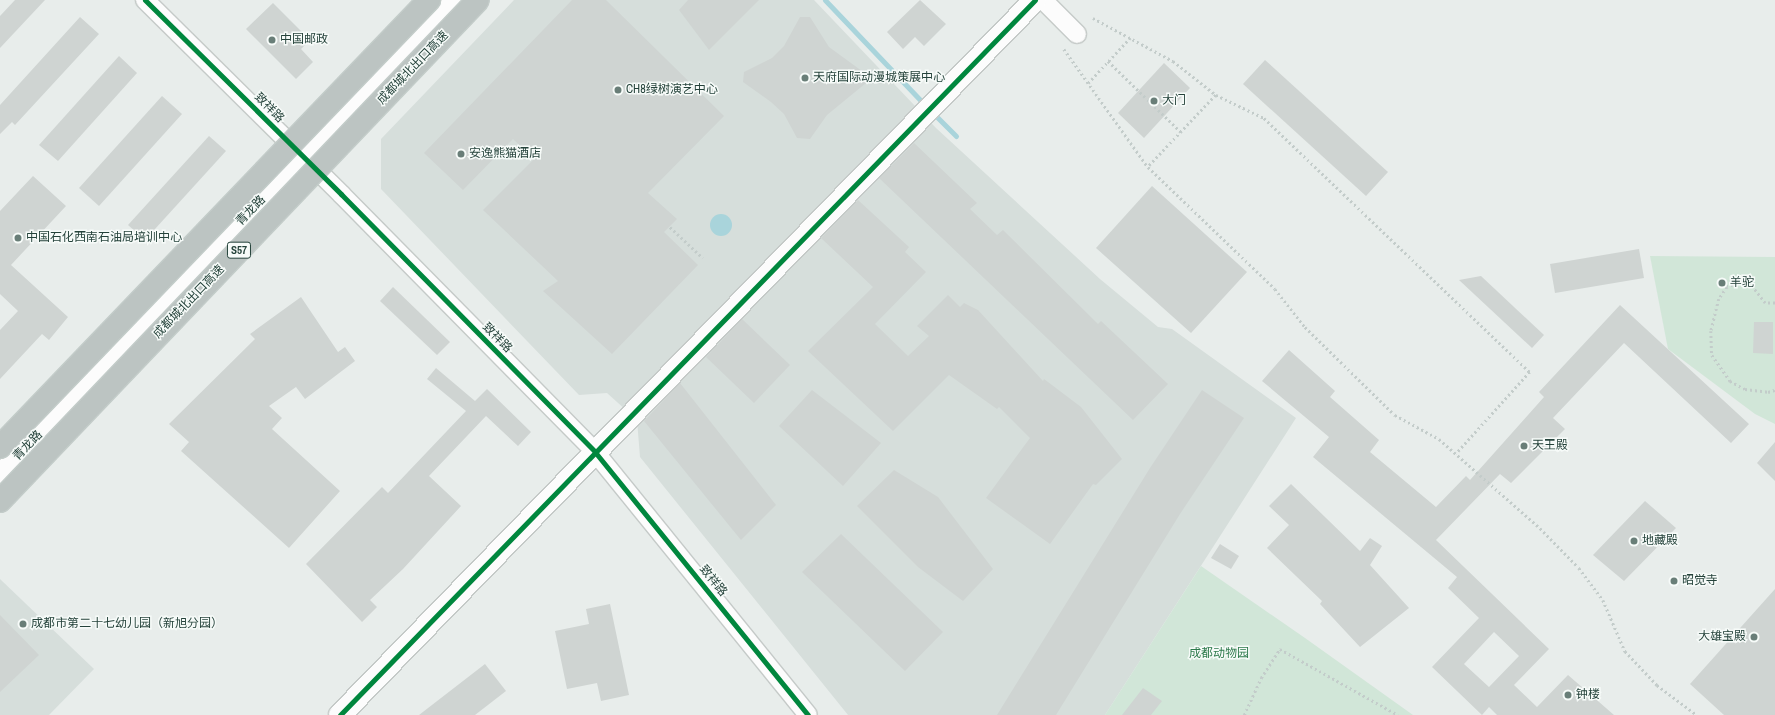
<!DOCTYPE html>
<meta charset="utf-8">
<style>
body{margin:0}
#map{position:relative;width:1775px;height:715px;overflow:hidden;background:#e8edeb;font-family:"Archivo Narrow","Noto Sans SC",sans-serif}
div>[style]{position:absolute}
.built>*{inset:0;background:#d6dedb}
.green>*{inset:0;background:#d1e6d8}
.water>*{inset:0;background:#a9d4db}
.round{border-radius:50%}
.stream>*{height:5px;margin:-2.5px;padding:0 2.5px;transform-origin:2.5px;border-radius:2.5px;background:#a9d4db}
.building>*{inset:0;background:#cfd4d2}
.path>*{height:2.5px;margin-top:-1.25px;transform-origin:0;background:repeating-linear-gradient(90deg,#c3ccca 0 2px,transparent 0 5px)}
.roads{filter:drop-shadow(1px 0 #c5cac8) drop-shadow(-1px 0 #c5cac8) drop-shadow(0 1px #c5cac8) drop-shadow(0 -1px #c5cac8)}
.street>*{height:18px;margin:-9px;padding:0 9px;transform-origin:9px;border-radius:9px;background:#fcfcfc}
.secondary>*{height:22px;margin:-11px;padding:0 11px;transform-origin:11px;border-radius:11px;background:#fcfcfc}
.bridges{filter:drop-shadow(1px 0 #c3ccc9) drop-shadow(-1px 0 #c3ccc9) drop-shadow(0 1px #c3ccc9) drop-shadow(0 -1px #c3ccc9)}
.highway-bridge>*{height:22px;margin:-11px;padding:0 11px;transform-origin:11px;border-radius:11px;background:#bcc4c2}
.cycleway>*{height:5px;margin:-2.5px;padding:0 2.5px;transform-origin:2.5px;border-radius:2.5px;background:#00873e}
.dots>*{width:11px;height:11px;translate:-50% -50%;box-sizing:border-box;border:2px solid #f7fbf9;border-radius:50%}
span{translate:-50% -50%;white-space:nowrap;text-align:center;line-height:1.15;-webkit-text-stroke:3px #f7fbf9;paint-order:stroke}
.shield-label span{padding:1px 3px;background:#f7fbf9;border:1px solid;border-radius:3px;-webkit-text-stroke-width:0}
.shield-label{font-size:11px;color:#24423a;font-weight:700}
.poi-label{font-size:12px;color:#24423a}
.left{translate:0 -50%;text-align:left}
.right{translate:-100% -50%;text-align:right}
.street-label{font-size:12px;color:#24423a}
.park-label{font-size:12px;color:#2d7a4b}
</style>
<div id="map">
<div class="built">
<div style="clip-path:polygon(514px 0,814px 0,936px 128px,1100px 279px,1158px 327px,1172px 329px,1296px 418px,1105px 715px,848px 715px,640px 457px,637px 420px,607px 393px,579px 395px,381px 189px,381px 139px)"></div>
<div style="clip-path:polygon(0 579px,94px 669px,49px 715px,0 715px)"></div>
</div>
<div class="green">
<div style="clip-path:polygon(1650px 256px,1775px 257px,1775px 424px,1755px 414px,1668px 349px)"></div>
<div style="clip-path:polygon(1201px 566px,1305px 638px,1413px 715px,1105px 715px)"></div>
</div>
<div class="water">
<div class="round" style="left:710px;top:214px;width:22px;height:22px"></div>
</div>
<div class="stream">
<div style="left:825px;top:0;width:145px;rotate:46.4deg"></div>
<div style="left:932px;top:112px;width:34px;rotate:45deg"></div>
</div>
<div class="building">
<div style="clip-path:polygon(15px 0,45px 0,0 48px,0 16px)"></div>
<div style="clip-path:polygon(572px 0,606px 0,724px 116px,648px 193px,677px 219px,664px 232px,698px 265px,612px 354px,543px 291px,558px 281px,483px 210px,534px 159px,513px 139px,463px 190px,424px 153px)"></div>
<div style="clip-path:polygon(688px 0,759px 0,709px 50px,679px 10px)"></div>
<div style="clip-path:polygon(920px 0,946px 24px,924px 46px,915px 37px,903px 49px,887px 32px)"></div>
<div style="clip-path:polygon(273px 3px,310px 40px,301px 49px,313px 62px,296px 79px,246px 29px)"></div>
<div style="clip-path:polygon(80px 17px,99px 34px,15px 125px,12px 122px,0 134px,0 105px)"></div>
<div style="clip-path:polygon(800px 17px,810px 17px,829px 47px,866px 74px,866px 83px,827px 115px,810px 139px,797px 138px,784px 114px,771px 102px,743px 82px,744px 72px,772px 58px,784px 46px)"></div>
<div style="clip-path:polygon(119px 56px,137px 73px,58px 161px,39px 145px)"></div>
<div style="clip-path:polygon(1265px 60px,1388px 172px,1366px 196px,1243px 84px)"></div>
<div style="clip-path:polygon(1164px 63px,1190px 88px,1144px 138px,1118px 113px)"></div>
<div style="clip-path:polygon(162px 96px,182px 114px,99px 206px,79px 188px)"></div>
<div style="clip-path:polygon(209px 136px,226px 151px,145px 240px,128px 225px)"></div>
<div style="clip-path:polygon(914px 143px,977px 203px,970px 209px,997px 235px,1003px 230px,1098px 324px,1101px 321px,1168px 384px,1133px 420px,879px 178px)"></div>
<div style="clip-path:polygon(33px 176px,66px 206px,11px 265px,68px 317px,49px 340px,42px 334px,0 379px,0 330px,18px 311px,0 294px,0 211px)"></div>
<div style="clip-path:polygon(1152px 186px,1247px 272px,1191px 333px,1096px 248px)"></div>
<div style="clip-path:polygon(858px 200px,909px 247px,905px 252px,926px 272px,875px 324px,908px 356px,929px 336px,917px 326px,948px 295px,960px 307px,964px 303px,978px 310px,1043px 381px,1044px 379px,1081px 407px,1122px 459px,1096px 485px,1093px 484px,1050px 544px,986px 498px,1030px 438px,999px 407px,997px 409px,949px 375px,893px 431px,808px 351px,873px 287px,821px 238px)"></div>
<div style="clip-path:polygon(1639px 249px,1644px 278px,1555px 293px,1550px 264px)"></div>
<div style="clip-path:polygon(1481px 276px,1544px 335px,1532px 348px,1459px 280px)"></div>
<div style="clip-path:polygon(393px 287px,450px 342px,437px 355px,380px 301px)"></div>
<div style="clip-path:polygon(301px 297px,338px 352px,345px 347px,355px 361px,305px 399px,296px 387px,269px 406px,282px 418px,272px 429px,340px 491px,289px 548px,181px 451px,189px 442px,169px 424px,255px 339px,250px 334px)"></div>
<div style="clip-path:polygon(evenodd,1620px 305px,1749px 424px,1731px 443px,1624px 343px,1553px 418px,1565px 429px,1511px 483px,1500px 474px,1436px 540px,1549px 649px,1514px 685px,1537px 707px,1568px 675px,1614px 715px,1497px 715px,1489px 707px,1482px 715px,1432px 667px,1479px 618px,1448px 588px,1457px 577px,1313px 457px,1329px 437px,1262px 381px,1289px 350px,1335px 391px,1330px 397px,1379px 440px,1370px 452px,1436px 507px,1466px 476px,1470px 480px,1544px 397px,1539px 392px,1620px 305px,1494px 632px,1519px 656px,1489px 687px,1464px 664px,1494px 632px)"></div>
<div style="clip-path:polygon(742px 319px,790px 365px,754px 403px,706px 357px)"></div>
<div style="clip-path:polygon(1754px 322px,1773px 322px,1773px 354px,1753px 353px)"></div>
<div style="clip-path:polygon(436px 368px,475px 401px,487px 389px,531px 432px,518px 446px,486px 416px,429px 476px,461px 506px,403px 569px,370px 600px,377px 607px,362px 622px,306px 564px,382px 487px,388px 493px,466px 411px,427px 379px)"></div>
<div style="clip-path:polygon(680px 383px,776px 505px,741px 540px,644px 421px)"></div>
<div style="clip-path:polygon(812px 390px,881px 443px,843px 486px,779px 426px)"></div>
<div style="clip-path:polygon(1202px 390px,1244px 418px,1180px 514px,1056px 715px,997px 715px,1150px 468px)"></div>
<div style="clip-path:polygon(1775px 442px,1775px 481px,1757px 463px)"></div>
<div style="clip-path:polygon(894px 470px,938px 497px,993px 569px,963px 601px,918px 567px,857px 506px)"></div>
<div style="clip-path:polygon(1291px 484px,1360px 551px,1370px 538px,1382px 546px,1370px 565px,1409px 608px,1360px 647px,1320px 604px,1322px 601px,1267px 548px,1289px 525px,1269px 506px)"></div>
<div style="clip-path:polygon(1645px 501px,1676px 528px,1624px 581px,1593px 555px)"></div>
<div style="clip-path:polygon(841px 534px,943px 632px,905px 671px,802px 572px)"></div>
<div style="clip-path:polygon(1220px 544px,1239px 556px,1231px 569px,1211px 558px)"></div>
<div style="clip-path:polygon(1775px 589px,1775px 715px,1724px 715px,1690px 684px)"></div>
<div style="clip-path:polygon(610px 604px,629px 695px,601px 701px,597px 683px,567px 689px,555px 631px,589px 624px,586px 609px)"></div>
<div style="clip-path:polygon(0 615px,39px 655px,0 692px)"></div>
<div style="clip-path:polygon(485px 664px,506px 691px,475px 715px,419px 715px)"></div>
<div style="clip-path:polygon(1143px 688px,1162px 701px,1151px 715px,1122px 715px)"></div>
</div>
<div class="path">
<div style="left:1093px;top:18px;width:91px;rotate:28.3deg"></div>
<div style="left:1173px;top:61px;width:55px;rotate:38.3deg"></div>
<div style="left:1216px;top:95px;width:99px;rotate:133.4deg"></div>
<div style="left:1148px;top:167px;width:176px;rotate:43.8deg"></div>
<div style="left:1275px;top:289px;width:48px;rotate:51.7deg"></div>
<div style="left:1305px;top:327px;width:126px;rotate:44.4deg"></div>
<div style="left:1395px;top:415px;width:50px;rotate:28.6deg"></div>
<div style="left:1439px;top:439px;width:135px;rotate:41.4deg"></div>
<div style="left:1540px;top:528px;width:56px;rotate:45.7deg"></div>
<div style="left:1579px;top:568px;width:40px;rotate:53deg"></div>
<div style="left:1603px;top:600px;width:56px;rotate:66.7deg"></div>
<div style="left:1625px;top:651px;width:47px;rotate:46.7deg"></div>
<div style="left:1657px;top:685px;width:50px;rotate:36.9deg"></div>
<div style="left:1064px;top:49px;width:145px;rotate:54.6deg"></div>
<div style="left:1108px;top:61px;width:103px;rotate:44.2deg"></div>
<div style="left:1088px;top:83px;width:62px;rotate:-47deg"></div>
<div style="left:1216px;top:95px;width:53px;rotate:25.6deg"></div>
<div style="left:1264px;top:118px;width:368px;rotate:43.7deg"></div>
<div style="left:1530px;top:372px;width:110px;rotate:132.1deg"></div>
<div style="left:670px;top:227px;width:45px;rotate:43.2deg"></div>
<div style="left:1775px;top:303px;width:10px;rotate:180deg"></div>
<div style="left:1765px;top:303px;width:24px;rotate:-128deg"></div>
<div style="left:1750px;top:284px;width:9px;rotate:-159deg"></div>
<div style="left:1742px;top:281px;width:16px;rotate:158deg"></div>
<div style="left:1727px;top:287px;width:14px;rotate:124deg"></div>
<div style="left:1719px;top:299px;width:33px;rotate:104deg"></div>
<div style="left:1711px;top:331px;width:24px;rotate:88deg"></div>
<div style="left:1712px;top:355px;width:32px;rotate:55deg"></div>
<div style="left:1730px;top:381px;width:17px;rotate:28deg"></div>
<div style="left:1745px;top:389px;width:23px;rotate:7deg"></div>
<div style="left:1768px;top:392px;width:7px;rotate:-16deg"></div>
<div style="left:1244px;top:715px;width:41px;rotate:-65.3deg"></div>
<div style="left:1261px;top:678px;width:35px;rotate:-57deg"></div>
<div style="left:1280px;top:649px;width:135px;rotate:29.2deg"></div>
</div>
<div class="roads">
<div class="street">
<div style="left:145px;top:0;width:276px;rotate:44.7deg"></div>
<div style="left:341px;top:194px;width:362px;rotate:45.4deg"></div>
<div style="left:595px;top:452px;width:338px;rotate:51deg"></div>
<div style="left:1043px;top:0;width:48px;rotate:45deg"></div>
</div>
<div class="secondary">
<div style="left:0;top:476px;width:657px;rotate:-46.42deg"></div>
<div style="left:340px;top:715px;width:997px;rotate:-45.81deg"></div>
</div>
</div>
<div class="bridges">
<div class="highway-bridge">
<div style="left:0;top:447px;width:620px;rotate:-46.18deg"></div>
<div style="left:0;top:501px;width:692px;rotate:-46.35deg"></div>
</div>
</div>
<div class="cycleway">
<div style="left:145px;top:0;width:276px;rotate:44.7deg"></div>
<div style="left:341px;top:194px;width:362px;rotate:45.4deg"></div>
<div style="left:595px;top:452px;width:338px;rotate:51deg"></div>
<div style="left:340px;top:715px;width:997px;rotate:-45.81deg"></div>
</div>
<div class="dots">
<div style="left:272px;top:40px;background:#697e78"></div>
<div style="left:805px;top:78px;background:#697e78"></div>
<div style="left:618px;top:90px;background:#697e78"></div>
<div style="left:1154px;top:101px;background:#697e78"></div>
<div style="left:461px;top:154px;background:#697e78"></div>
<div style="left:18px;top:238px;background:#697e78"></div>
<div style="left:1722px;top:283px;background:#697e78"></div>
<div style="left:1524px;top:446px;background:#697e78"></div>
<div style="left:1634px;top:541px;background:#697e78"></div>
<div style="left:1674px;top:581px;background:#697e78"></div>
<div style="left:23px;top:624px;background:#697e78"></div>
<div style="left:1754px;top:637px;background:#697e78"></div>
<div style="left:1568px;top:695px;background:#697e78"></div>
</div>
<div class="shield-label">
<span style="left:239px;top:250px">S57</span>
</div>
<div class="poi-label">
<span class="left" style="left:280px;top:40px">中国邮政</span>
<span class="left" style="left:813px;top:78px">天府国际动漫城策展中心</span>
<span class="left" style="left:626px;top:90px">CH8绿树演艺中心</span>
<span class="left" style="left:1162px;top:101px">大门</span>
<span class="left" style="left:469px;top:154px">安逸熊猫酒店</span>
<span class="left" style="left:26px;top:238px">中国石化西南石油局培训中心</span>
<span class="left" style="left:1730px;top:283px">羊驼</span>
<span class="left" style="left:1532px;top:446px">天王殿</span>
<span class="left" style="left:1642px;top:541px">地藏殿</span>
<span class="left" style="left:1682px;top:581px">昭觉寺</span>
<span class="left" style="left:31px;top:624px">成都市第二十七幼儿园（新旭分园）</span>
<span class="right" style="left:1746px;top:637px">大雄宝殿</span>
<span class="left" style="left:1576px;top:695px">钟楼</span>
</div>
<div class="street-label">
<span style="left:413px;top:68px;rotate:-46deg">成都城北出口高速</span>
<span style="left:269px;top:108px;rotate:45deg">致祥路</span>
<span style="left:251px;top:211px;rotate:-46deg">青龙路</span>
<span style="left:189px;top:302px;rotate:-46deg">成都城北出口高速</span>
<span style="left:497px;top:338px;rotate:45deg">致祥路</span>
<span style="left:28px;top:446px;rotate:-46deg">青龙路</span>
<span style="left:713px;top:581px;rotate:51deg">致祥路</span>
</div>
<div class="park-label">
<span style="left:1219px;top:654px">成都动物园</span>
</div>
</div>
